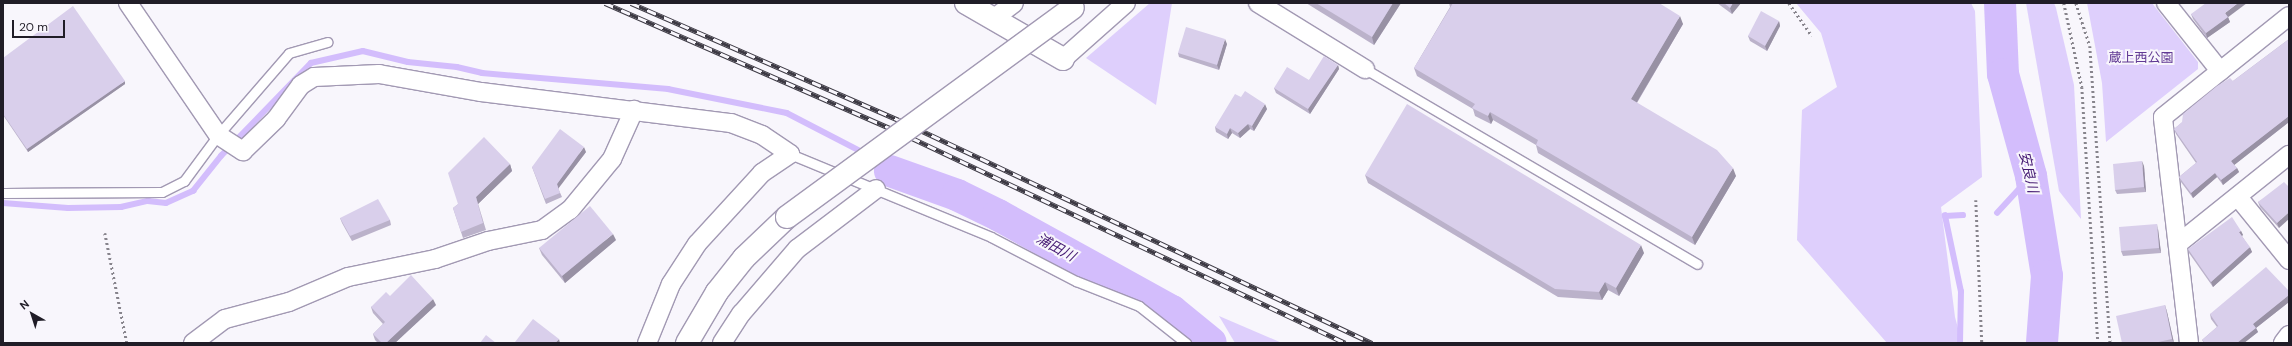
<!DOCTYPE html>
<meta charset="utf-8">
<style>
body{margin:0}
#map{position:relative;width:2292px;height:346px;overflow:hidden;background:#f8f6fc;font-family:"DM Sans","Noto Sans JP",sans-serif}
div>[style]{position:absolute}
.green>*{inset:0;background:#decffc}
.stream>*{height:5.5px;margin:-2.75px;padding:0 2.75px;transform-origin:2.75px;border-radius:2.75px;background:#d3bdfc}
.river>*{height:32px;margin:-16px;padding:0 16px;transform-origin:16px;border-radius:16px;background:#d3bdfc}
.path>*{height:2.5px;margin-top:-1.25px;transform-origin:0;background:repeating-linear-gradient(90deg,#87848c 0 2px,transparent 0 5px)}
.roads{filter:drop-shadow(1px 0 #a299b3) drop-shadow(-1px 0 #a299b3) drop-shadow(0 1px #a299b3) drop-shadow(0 -1px #a299b3)}
.lane>*{height:9px;margin:-4.5px;padding:0 4.5px;transform-origin:4.5px;border-radius:4.5px;background:#fff}
.street>*{height:18px;margin:-9px;padding:0 9px;transform-origin:9px;border-radius:9px;background:#fff}
.secondary>*{height:22px;margin:-11px;padding:0 11px;transform-origin:11px;border-radius:11px;background:#fff}
.rail>*{height:4.5px;margin-top:-2.25px;transform-origin:0;background:repeating-linear-gradient(90deg,#f8f6fc 0 9px,#3d3a44 0 18px);box-sizing:border-box;border-block:1px solid #3d3a44}
.bridges{filter:drop-shadow(1px 0 #a299b3) drop-shadow(-1px 0 #a299b3) drop-shadow(0 1px #a299b3) drop-shadow(0 -1px #a299b3)}
.secondary-bridge>*{height:22px;margin:-11px;padding:0 11px;transform-origin:11px;border-radius:11px;background:#fff}
.wall>*{inset:0;background:#bbb2ca}
.shaded-wall>*{inset:0;background:#9891a4}
.building>*{inset:0;background:#d9cfeb}
span{translate:-50% -50%;white-space:nowrap;text-align:center;line-height:1.15;-webkit-text-stroke:4px #f8f6fc;paint-order:stroke}
.park-label{font-size:13px;color:#613a94}
.water-label{font-size:14px;color:#441972;font-style:italic}
.frame{position:absolute;inset:0;border:4px solid #201d27;pointer-events:none}
.north{position:absolute;left:12px;top:294px;width:40px;height:40px;-webkit-text-stroke:3px #f8f6fc;paint-order:stroke;rotate:321deg;font-size:11px;font-weight:700;line-height:16px;text-align:center;color:#201d27}
.north::after{content:'';display:block;margin:auto;width:14px;height:18px;background:#201d27;clip-path:polygon(50% 0,100% 100%,50% 72%,0 100%)}
.scale{position:absolute;left:12px;top:20px;width:53px;height:18px;box-sizing:border-box;border:2px solid #201d27;border-top:0;padding-left:5px;font-size:12px;line-height:14px;white-space:nowrap;color:#201d27;-webkit-text-stroke:3px #f8f6fc;paint-order:stroke}
</style>
<div id="map">
<div class="green">
<div style="clip-path:polygon(1150px 3px,1172px 3px,1156px 105px,1086px 58px)"></div>
<div style="clip-path:polygon(1796px 3px,1971px 3px,1975px 11px,1982px 177px,1941px 207px,1955px 317px,1962px 343px,1887px 343px,1797px 240px,1802px 110px,1837px 87px,1821px 33px)"></div>
<div style="clip-path:polygon(2026px 3px,2054px 3px,2056px 8px,2074px 85px,2081px 219px,2059px 191px)"></div>
<div style="clip-path:polygon(2087px 3px,2152px 3px,2198px 62px,2198px 69px,2106px 142px,2102px 83px)"></div>
<div style="clip-path:polygon(1219px 316px,1282px 343px,1235px 343px)"></div>
</div>
<div class="stream">
<div style="left:875px;top:160px;width:19px;rotate:36deg"></div>
<div style="left:3px;top:203px;width:65px;rotate:4.4deg"></div>
<div style="left:68px;top:208px;width:53px;rotate:-1.1deg"></div>
<div style="left:121px;top:207px;width:28px;rotate:-13deg"></div>
<div style="left:148px;top:201px;width:18px;rotate:6deg"></div>
<div style="left:166px;top:203px;width:30px;rotate:-24deg"></div>
<div style="left:193px;top:191px;width:45px;rotate:-51.3deg"></div>
<div style="left:221px;top:156px;width:129px;rotate:-45.9deg"></div>
<div style="left:311px;top:63px;width:53px;rotate:-13deg"></div>
<div style="left:363px;top:51px;width:46px;rotate:13.7deg"></div>
<div style="left:408px;top:62px;width:49px;rotate:5.8deg"></div>
<div style="left:457px;top:67px;width:26px;rotate:13deg"></div>
<div style="left:482px;top:73px;width:187px;rotate:4.9deg"></div>
<div style="left:668px;top:89px;width:121px;rotate:11.4deg"></div>
<div style="left:787px;top:113px;width:89px;rotate:27.4deg"></div>
<div style="left:1997px;top:213px;width:50px;rotate:-47.4deg"></div>
<div style="left:1960px;top:343px;width:51px;rotate:-88.9deg"></div>
<div style="left:1961px;top:292px;width:78px;rotate:-101.9deg"></div>
<div style="left:1945px;top:216px;width:18px;rotate:-3deg"></div>
</div>
<div class="river">
<div style="left:2000px;top:3px;width:71px;rotate:87.6deg"></div>
<div style="left:2003px;top:74px;width:106px;rotate:74.6deg"></div>
<div style="left:2031px;top:176px;width:101px;rotate:80.9deg"></div>
<div style="left:2047px;top:276px;width:67px;rotate:94.3deg"></div>
<div style="left:890px;top:171px;width:71px;rotate:19.7deg"></div>
<div style="left:957px;top:195px;width:46px;rotate:26deg"></div>
<div style="left:998px;top:215px;width:199px;rotate:28.9deg"></div>
<div style="left:1172px;top:311px;width:50px;rotate:39.4deg"></div>
</div>
<div class="path">
<div style="left:1789px;top:3px;width:40px;rotate:55.1deg"></div>
<div style="left:2064px;top:3px;width:86px;rotate:77.9deg"></div>
<div style="left:2082px;top:87px;width:256px;rotate:86.4deg"></div>
<div style="left:2076px;top:3px;width:45px;rotate:72deg"></div>
<div style="left:2090px;top:46px;width:298px;rotate:86.1deg"></div>
<div style="left:1976px;top:200px;width:143px;rotate:87.6deg"></div>
<div style="left:105px;top:233px;width:112px;rotate:78.7deg"></div>
</div>
<div class="roads">
<div class="lane">
<div style="left:1365px;top:69px;width:385px;rotate:30.4deg"></div>
<div style="left:790px;top:154px;width:217px;rotate:22.4deg"></div>
<div style="left:991px;top:237px;width:96px;rotate:27.4deg"></div>
<div style="left:1076px;top:281px;width:68px;rotate:21.6deg"></div>
<div style="left:1139px;top:306px;width:60px;rotate:38.2deg"></div>
<div style="left:3px;top:193px;width:159px;rotate:-0.4deg"></div>
<div style="left:162px;top:192px;width:25px;rotate:-27deg"></div>
<div style="left:184px;top:181px;width:57px;rotate:-53.5deg"></div>
<div style="left:218px;top:135px;width:108px;rotate:-49.1deg"></div>
<div style="left:289px;top:53px;width:40px;rotate:-16deg"></div>
</div>
<div class="street">
<div style="left:128px;top:3px;width:160px;rotate:55.7deg"></div>
<div style="left:218px;top:135px;width:30px;rotate:33deg"></div>
<div style="left:243px;top:151px;width:46px;rotate:-44.1deg"></div>
<div style="left:276px;top:119px;width:42px;rotate:-53.7deg"></div>
<div style="left:301px;top:85px;width:15px;rotate:-32deg"></div>
<div style="left:314px;top:77px;width:65px;rotate:-2.6deg"></div>
<div style="left:379px;top:74px;width:104px;rotate:10deg"></div>
<div style="left:481px;top:92px;width:252px;rotate:7.1deg"></div>
<div style="left:731px;top:123px;width:33px;rotate:21deg"></div>
<div style="left:762px;top:135px;width:34px;rotate:34deg"></div>
<div style="left:790px;top:154px;width:34px;rotate:146deg"></div>
<div style="left:762px;top:173px;width:96px;rotate:132.5deg"></div>
<div style="left:697px;top:244px;width:48px;rotate:123deg"></div>
<div style="left:671px;top:284px;width:64px;rotate:112.1deg"></div>
<div style="left:1258px;top:3px;width:126px;rotate:31.7deg"></div>
<div style="left:2166px;top:3px;width:87px;rotate:51.5deg"></div>
<div style="left:993px;top:19px;width:26px;rotate:-37deg"></div>
<div style="left:1063px;top:59px;width:84px;rotate:-41.6deg"></div>
<div style="left:2238px;top:197px;width:81px;rotate:51deg"></div>
<div style="left:2179px;top:243px;width:141px;rotate:-38.7deg"></div>
<div style="left:193px;top:343px;width:40px;rotate:-37deg"></div>
<div style="left:225px;top:319px;width:66px;rotate:-14.9deg"></div>
<div style="left:289px;top:302px;width:64px;rotate:-23deg"></div>
<div style="left:348px;top:277px;width:89px;rotate:-11.7deg"></div>
<div style="left:435px;top:259px;width:56px;rotate:-18.8deg"></div>
<div style="left:488px;top:241px;width:55px;rotate:-11.5deg"></div>
<div style="left:542px;top:230px;width:34px;rotate:-36deg"></div>
<div style="left:570px;top:210px;width:66px;rotate:-50.5deg"></div>
<div style="left:612px;top:159px;width:54px;rotate:-65.8deg"></div>
<div style="left:722px;top:343px;width:35px;rotate:-57deg"></div>
<div style="left:741px;top:314px;width:86px;rotate:-49.3deg"></div>
<div style="left:797px;top:249px;width:99px;rotate:-37.2deg"></div>
<div style="left:2189px;top:343px;width:227px;rotate:-96.6deg"></div>
<div style="left:2163px;top:117px;width:161px;rotate:-38.7deg"></div>
<div style="left:2283px;top:343px;width:10px;rotate:-53deg"></div>
</div>
<div class="secondary">
<div style="left:966px;top:3px;width:112px;rotate:30deg"></div>
<div style="left:687px;top:343px;width:59px;rotate:-59.5deg"></div>
<div style="left:717px;top:292px;width:43px;rotate:-51.5deg"></div>
<div style="left:744px;top:258px;width:59px;rotate:-43.6deg"></div>
</div>
</div>
<div class="rail">
<div style="left:605px;top:3px;width:317px;rotate:23.7deg"></div>
<div style="left:895px;top:130px;width:498px;rotate:25.3deg"></div>
<div style="left:631px;top:3px;width:292px;rotate:23.6deg"></div>
<div style="left:899px;top:120px;width:523px;rotate:25.24deg"></div>
</div>
<div class="bridges">
<div class="secondary-bridge">
<div style="left:787px;top:217px;width:354px;rotate:-36.2deg"></div>
</div>
</div>
<div class="wall">
<div style="clip-path:polygon(1306px 3px,1401px 3px,1374px 45px)"></div>
<div style="clip-path:polygon(1449px 3px,1659px 3px,1683px 24px,1637px 103px,1736px 176px,1695px 245px,1538px 153px,1536px 145px,1493px 120px,1491px 124px,1475px 116px,1473px 109px,1417px 76px,1414px 68px,1450px 7px)"></div>
<div style="clip-path:polygon(1717px 3px,1741px 3px,1732px 14px)"></div>
<div style="clip-path:polygon(2191px 14px,2228px 17px,2230px 22px,2207px 38px,2193px 19px)"></div>
<div style="clip-path:polygon(1779px 21px,1780px 26px,1767px 51px,1750px 41px,1748px 36px)"></div>
<div style="clip-path:polygon(2289px 39px,2289px 122px,2234px 165px,2237px 168px,2239px 172px,2223px 185px,2217px 177px,2193px 198px,2181px 182px,2179px 177px,2196px 163px,2176px 134px,2174px 129px,2233px 81px)"></div>
<div style="clip-path:polygon(1227px 44px,1219px 70px,1179px 57px,1178px 53px)"></div>
<div style="clip-path:polygon(3px 58px,125px 84px,28px 152px,3px 115px)"></div>
<div style="clip-path:polygon(1338px 65px,1339px 69px,1310px 114px,1276px 93px,1274px 88px,1309px 80px)"></div>
<div style="clip-path:polygon(1241px 97px,1267px 109px,1254px 131px,1250px 129px,1240px 138px,1232px 133px,1228px 139px,1216px 132px,1215px 127px)"></div>
<div style="clip-path:polygon(586px 152px,558px 188px,562px 197px,546px 204px,532px 167px)"></div>
<div style="clip-path:polygon(510px 164px,512px 171px,478px 204px,486px 230px,463px 238px,453px 208px)"></div>
<div style="clip-path:polygon(2144px 166px,2146px 192px,2117px 194px,2115px 190px)"></div>
<div style="clip-path:polygon(1365px 175px,1644px 253px,1619px 296px,1608px 290px,1602px 300px,1558px 297px,1368px 183px)"></div>
<div style="clip-path:polygon(2288px 186px,2279px 228px,2260px 207px,2258px 202px)"></div>
<div style="clip-path:polygon(340px 218px,390px 220px,391px 225px,352px 241px,342px 223px)"></div>
<div style="clip-path:polygon(2158px 229px,2161px 253px,2123px 256px,2121px 251px)"></div>
<div style="clip-path:polygon(2241px 231px,2243px 235px,2242px 236px,2252px 252px,2213px 287px,2189px 253px,2188px 249px)"></div>
<div style="clip-path:polygon(616px 240px,565px 283px,542px 255px,539px 248px)"></div>
<div style="clip-path:polygon(2289px 291px,2289px 302px,2256px 328px,2258px 332px,2244px 343px,2204px 343px,2202px 340px,2217px 327px,2211px 319px,2210px 314px)"></div>
<div style="clip-path:polygon(390px 296px,436px 305px,395px 343px,378px 343px,375px 340px,373px 334px,383px 324px,373px 313px,371px 307px)"></div>
<div style="clip-path:polygon(2165px 305px,2167px 312px,2174px 343px,2122px 343px)"></div>
</div>
<div class="shaded-wall">
<div style="clip-path:polygon(1393px 3px,1401px 3px,1374px 45px,1372px 37px)"></div>
<div style="clip-path:polygon(1733px 3px,1741px 3px,1732px 14px,1730px 8px)"></div>
<div style="clip-path:polygon(2238px 3px,2247px 3px,2227px 18px,2225px 13px)"></div>
<div style="clip-path:polygon(1680px 16px,1683px 24px,1634px 107px,1631px 99px)"></div>
<div style="clip-path:polygon(2228px 17px,2230px 22px,2207px 38px,2206px 33px)"></div>
<div style="clip-path:polygon(1779px 21px,1780px 26px,1767px 51px,1765px 46px)"></div>
<div style="clip-path:polygon(1225px 39px,1227px 44px,1219px 70px,1217px 65px)"></div>
<div style="clip-path:polygon(1338px 65px,1339px 69px,1310px 114px,1308px 109px)"></div>
<div style="clip-path:polygon(125px 81px,125px 84px,28px 152px,27px 149px)"></div>
<div style="clip-path:polygon(1265px 104px,1267px 109px,1254px 131px,1252px 126px)"></div>
<div style="clip-path:polygon(1490px 112px,1493px 120px,1491px 124px,1488px 116px)"></div>
<div style="clip-path:polygon(2289px 116px,2289px 122px,2233px 166px,2231px 161px)"></div>
<div style="clip-path:polygon(1248px 124px,1250px 129px,1240px 138px,1238px 133px)"></div>
<div style="clip-path:polygon(1230px 128px,1232px 133px,1228px 139px,1227px 134px)"></div>
<div style="clip-path:polygon(584px 147px,586px 152px,558px 189px,557px 184px)"></div>
<div style="clip-path:polygon(2142px 161px,2144px 166px,2146px 192px,2144px 187px)"></div>
<div style="clip-path:polygon(510px 164px,512px 171px,478px 204px,486px 230px,476px 197px)"></div>
<div style="clip-path:polygon(1733px 168px,1736px 176px,1695px 245px,1692px 237px)"></div>
<div style="clip-path:polygon(2237px 168px,2239px 172px,2223px 185px,2221px 180px)"></div>
<div style="clip-path:polygon(2215px 173px,2217px 177px,2193px 198px,2191px 193px)"></div>
<div style="clip-path:polygon(2289px 212px,2289px 219px,2279px 228px,2277px 223px)"></div>
<div style="clip-path:polygon(2157px 224px,2158px 229px,2161px 253px,2159px 248px)"></div>
<div style="clip-path:polygon(2241px 231px,2243px 235px,2240px 237px,2239px 232px)"></div>
<div style="clip-path:polygon(613px 234px,616px 240px,565px 283px,562px 276px)"></div>
<div style="clip-path:polygon(1641px 245px,1644px 253px,1619px 296px,1616px 288px)"></div>
<div style="clip-path:polygon(2250px 247px,2252px 252px,2213px 287px,2211px 282px)"></div>
<div style="clip-path:polygon(1605px 282px,1608px 290px,1602px 300px,1599px 292px)"></div>
<div style="clip-path:polygon(2289px 295px,2289px 302px,2256px 328px,2258px 332px,2244px 343px,2237px 343px,2253px 324px)"></div>
<div style="clip-path:polygon(433px 299px,436px 305px,395px 343px,386px 343px)"></div>
<div style="clip-path:polygon(2165px 305px,2167px 312px,2174px 343px,2172px 339px)"></div>
<div style="clip-path:polygon(559px 339px,560px 343px,555px 343px)"></div>
</div>
<div class="building">
<div style="clip-path:polygon(1316px 3px,1393px 3px,1372px 37px)"></div>
<div style="clip-path:polygon(1453px 3px,1659px 3px,1680px 16px,1631px 99px,1717px 150px,1733px 168px,1692px 237px,1536px 145px,1538px 140px,1490px 112px,1488px 116px,1472px 108px,1475px 104px,1414px 68px)"></div>
<div style="clip-path:polygon(1724px 3px,1733px 3px,1730px 8px)"></div>
<div style="clip-path:polygon(2206px 3px,2238px 3px,2225px 13px,2228px 17px,2206px 33px,2191px 14px)"></div>
<div style="clip-path:polygon(73px 6px,125px 81px,27px 149px,3px 114px,3px 58px)"></div>
<div style="clip-path:polygon(1761px 11px,1779px 21px,1765px 46px,1748px 36px)"></div>
<div style="clip-path:polygon(1186px 27px,1225px 39px,1217px 65px,1178px 53px)"></div>
<div style="clip-path:polygon(2289px 39px,2289px 116px,2231px 161px,2237px 168px,2221px 180px,2215px 173px,2191px 193px,2179px 177px,2197px 162px,2174px 129px,2182px 122px,2183px 114px,2217px 86px,2230px 78px,2233px 81px)"></div>
<div style="clip-path:polygon(1324px 56px,1338px 65px,1308px 109px,1274px 88px,1287px 67px,1309px 80px)"></div>
<div style="clip-path:polygon(1245px 91px,1265px 104px,1252px 126px,1248px 124px,1238px 133px,1230px 128px,1227px 134px,1215px 127px,1235px 94px,1241px 97px)"></div>
<div style="clip-path:polygon(1407px 104px,1641px 245px,1616px 288px,1605px 282px,1599px 292px,1555px 289px,1365px 175px)"></div>
<div style="clip-path:polygon(560px 129px,584px 147px,557px 184px,560px 193px,545px 199px,532px 167px)"></div>
<div style="clip-path:polygon(484px 137px,510px 164px,476px 197px,483px 223px,461px 232px,453px 208px,458px 204px,448px 173px)"></div>
<div style="clip-path:polygon(2142px 161px,2144px 187px,2115px 190px,2113px 164px)"></div>
<div style="clip-path:polygon(2284px 182px,2288px 186px,2289px 184px,2289px 212px,2277px 223px,2258px 202px)"></div>
<div style="clip-path:polygon(378px 199px,390px 220px,350px 236px,340px 218px)"></div>
<div style="clip-path:polygon(590px 206px,613px 234px,562px 276px,539px 248px)"></div>
<div style="clip-path:polygon(2232px 217px,2241px 231px,2239px 232px,2250px 247px,2211px 282px,2188px 249px)"></div>
<div style="clip-path:polygon(2157px 224px,2159px 248px,2121px 251px,2119px 227px)"></div>
<div style="clip-path:polygon(2266px 267px,2289px 291px,2289px 295px,2253px 324px,2256px 328px,2237px 343px,2205px 343px,2202px 340px,2218px 326px,2210px 314px)"></div>
<div style="clip-path:polygon(411px 275px,433px 299px,386px 343px,382px 343px,373px 334px,385px 322px,371px 307px,386px 292px,390px 296px)"></div>
<div style="clip-path:polygon(2165px 305px,2172px 339px,2154px 343px,2122px 343px,2116px 316px)"></div>
<div style="clip-path:polygon(533px 319px,559px 339px,555px 343px,517px 343px,515px 342px)"></div>
<div style="clip-path:polygon(486px 335px,496px 343px,480px 343px)"></div>
</div>
<div class="park-label">
<span style="left:2141px;top:58px">蔵上西公園</span>
</div>
<div class="water-label">
<span style="left:2029px;top:172px;rotate:77deg">安良川</span>
<span style="left:1056px;top:247px;rotate:29deg">浦田川</span>
</div>
<div class="frame"></div>
<div class="north">N</div>
<div class="scale">20 m</div>
</div>
